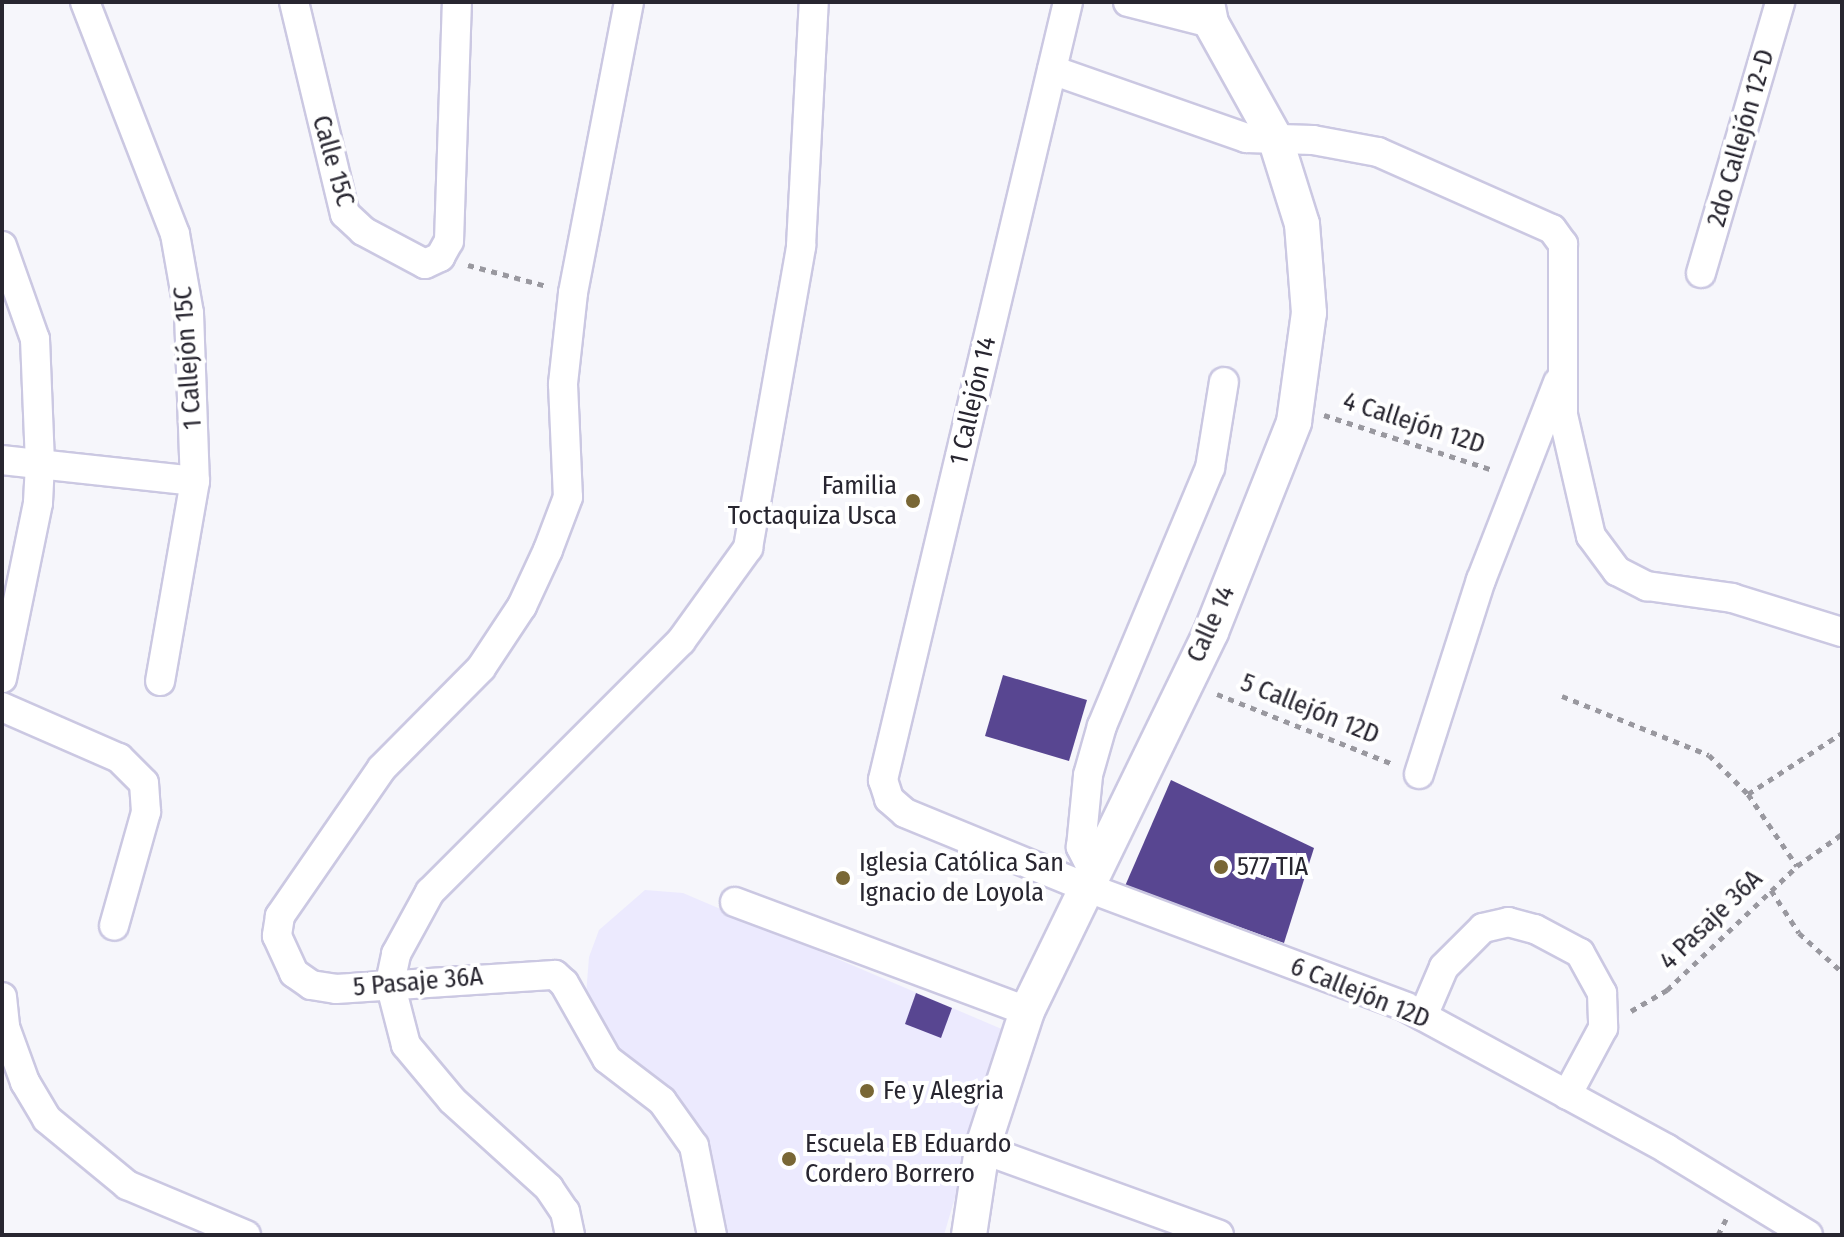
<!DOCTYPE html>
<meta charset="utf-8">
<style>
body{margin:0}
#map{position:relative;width:1844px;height:1237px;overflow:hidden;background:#f6f6fb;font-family:"Fira Sans Condensed",sans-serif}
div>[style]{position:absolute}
.built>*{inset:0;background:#eceafe}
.building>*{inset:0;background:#584691}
.path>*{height:5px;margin-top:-2.5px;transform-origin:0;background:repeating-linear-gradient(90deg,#99989f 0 6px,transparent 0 12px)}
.roads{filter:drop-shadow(2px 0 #cbc8e2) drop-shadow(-2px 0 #cbc8e2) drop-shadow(0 2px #cbc8e2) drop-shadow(0 -2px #cbc8e2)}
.minor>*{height:28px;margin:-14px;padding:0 14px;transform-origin:14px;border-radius:14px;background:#fff}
.tertiary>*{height:34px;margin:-17px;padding:0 17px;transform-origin:17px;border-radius:17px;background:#fff}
.dots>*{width:22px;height:22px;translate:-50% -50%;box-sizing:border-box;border:4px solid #fff;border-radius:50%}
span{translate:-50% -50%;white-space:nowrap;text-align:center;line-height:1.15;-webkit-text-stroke:8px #fff;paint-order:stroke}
.street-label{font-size:26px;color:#282630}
.poi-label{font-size:26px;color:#282630}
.right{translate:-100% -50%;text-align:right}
.left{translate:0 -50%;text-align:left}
.frame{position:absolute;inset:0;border:4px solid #282630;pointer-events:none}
</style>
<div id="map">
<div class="built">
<div style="clip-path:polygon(645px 890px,683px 893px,1004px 1030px,944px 1235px,719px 1235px,703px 1135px,627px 1062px,601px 1027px,586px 995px,589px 957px,599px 930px)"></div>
</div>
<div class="building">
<div style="clip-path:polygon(1003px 675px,1087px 700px,1069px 761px,985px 736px)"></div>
<div style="clip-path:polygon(1171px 780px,1314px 848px,1284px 943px,1125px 886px)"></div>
<div style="clip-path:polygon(916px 993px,952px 1008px,941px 1038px,905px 1024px)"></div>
</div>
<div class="path">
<div style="left:468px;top:265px;width:82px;rotate:14.9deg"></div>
<div style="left:1324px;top:415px;width:178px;rotate:18deg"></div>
<div style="left:1217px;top:694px;width:189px;rotate:21.7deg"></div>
<div style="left:1562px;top:696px;width:158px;rotate:21.9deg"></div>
<div style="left:1709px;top:755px;width:55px;rotate:45deg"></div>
<div style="left:1748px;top:794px;width:87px;rotate:55.8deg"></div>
<div style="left:1748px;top:794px;width:112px;rotate:-33deg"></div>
<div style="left:1771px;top:890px;width:51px;rotate:56.9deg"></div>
<div style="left:1799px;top:933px;width:58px;rotate:42.2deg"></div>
<div style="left:1631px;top:1011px;width:42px;rotate:-30.3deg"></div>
<div style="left:1667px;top:990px;width:180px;rotate:-43.6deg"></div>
<div style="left:1797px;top:866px;width:55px;rotate:-35.4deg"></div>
<div style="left:1718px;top:1235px;width:18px;rotate:-63deg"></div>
</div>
<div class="roads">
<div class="minor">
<div style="left:85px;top:2px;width:249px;rotate:68.8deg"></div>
<div style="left:175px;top:234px;width:80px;rotate:80deg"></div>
<div style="left:189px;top:313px;width:168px;rotate:88deg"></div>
<div style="left:195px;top:481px;width:203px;rotate:99.9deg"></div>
<div style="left:294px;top:2px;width:218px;rotate:76.5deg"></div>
<div style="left:345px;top:214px;width:25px;rotate:43deg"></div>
<div style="left:363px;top:231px;width:70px;rotate:28deg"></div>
<div style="left:425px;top:264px;width:17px;rotate:-25deg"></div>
<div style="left:440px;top:257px;width:18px;rotate:-61deg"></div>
<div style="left:449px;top:241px;width:239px;rotate:-88.1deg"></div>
<div style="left:629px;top:2px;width:296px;rotate:100.9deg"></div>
<div style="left:573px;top:293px;width:92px;rotate:96.3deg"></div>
<div style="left:563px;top:384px;width:113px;rotate:87.5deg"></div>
<div style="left:568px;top:497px;width:57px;rotate:110.7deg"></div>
<div style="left:548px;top:550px;width:62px;rotate:114.9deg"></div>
<div style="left:522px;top:606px;width:74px;rotate:123.5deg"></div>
<div style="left:481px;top:668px;width:141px;rotate:134.7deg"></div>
<div style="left:382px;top:768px;width:180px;rotate:124.6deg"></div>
<div style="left:280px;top:916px;width:20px;rotate:99deg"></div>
<div style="left:277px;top:936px;width:41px;rotate:65.3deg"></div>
<div style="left:294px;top:973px;width:21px;rotate:35deg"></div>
<div style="left:311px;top:985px;width:25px;rotate:9deg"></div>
<div style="left:336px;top:989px;width:219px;rotate:-3.7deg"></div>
<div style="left:555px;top:975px;width:12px;rotate:42deg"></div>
<div style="left:564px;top:983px;width:87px;rotate:60.5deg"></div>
<div style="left:607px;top:1059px;width:69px;rotate:37.4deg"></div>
<div style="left:662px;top:1101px;width:55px;rotate:54.6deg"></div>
<div style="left:694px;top:1146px;width:91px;rotate:78.6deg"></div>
<div style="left:1068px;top:2px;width:800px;rotate:103.38deg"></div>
<div style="left:883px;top:780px;width:20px;rotate:72deg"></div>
<div style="left:889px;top:799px;width:21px;rotate:41deg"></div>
<div style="left:905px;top:813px;width:192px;rotate:22.3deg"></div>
<div style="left:1083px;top:886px;width:345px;rotate:20.5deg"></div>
<div style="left:1406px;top:1007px;width:297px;rotate:28.5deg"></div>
<div style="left:1667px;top:1149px;width:165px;rotate:31.4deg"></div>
<div style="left:1128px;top:2px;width:86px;rotate:14.2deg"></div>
<div style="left:1052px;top:70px;width:206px;rotate:19.3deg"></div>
<div style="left:1246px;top:138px;width:67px;rotate:1.7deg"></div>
<div style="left:1313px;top:140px;width:66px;rotate:10.5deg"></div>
<div style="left:1378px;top:152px;width:190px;rotate:23.9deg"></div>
<div style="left:1552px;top:229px;width:19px;rotate:54deg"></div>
<div style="left:1563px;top:244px;width:171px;rotate:90deg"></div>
<div style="left:1563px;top:415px;width:124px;rotate:77deg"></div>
<div style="left:1591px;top:536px;width:44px;rotate:53.4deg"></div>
<div style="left:1617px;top:571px;width:34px;rotate:27deg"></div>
<div style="left:1647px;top:586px;width:86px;rotate:8deg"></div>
<div style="left:1732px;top:598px;width:115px;rotate:17.2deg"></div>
<div style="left:2px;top:246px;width:99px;rotate:70.5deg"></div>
<div style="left:35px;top:339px;width:125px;rotate:87.7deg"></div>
<div style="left:40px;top:464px;width:39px;rotate:93deg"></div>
<div style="left:38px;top:503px;width:179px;rotate:101.6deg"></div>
<div style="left:1701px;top:273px;width:282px;rotate:-73.7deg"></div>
<div style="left:2px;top:460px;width:194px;rotate:6.2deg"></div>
<div style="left:2px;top:707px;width:128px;rotate:23.6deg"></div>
<div style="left:119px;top:758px;width:35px;rotate:45deg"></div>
<div style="left:144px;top:783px;width:29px;rotate:86deg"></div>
<div style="left:146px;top:812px;width:118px;rotate:105.7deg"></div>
<div style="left:1419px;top:774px;width:204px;rotate:-72.3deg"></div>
<div style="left:1481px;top:580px;width:212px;rotate:-68.7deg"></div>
<div style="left:1092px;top:869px;width:25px;rotate:-117deg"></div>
<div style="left:1081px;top:847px;width:72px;rotate:-84.4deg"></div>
<div style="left:1088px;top:775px;width:51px;rotate:-74.1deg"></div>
<div style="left:1102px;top:726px;width:280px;rotate:-67.3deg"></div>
<div style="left:1210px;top:468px;width:87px;rotate:-80.8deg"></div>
<div style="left:735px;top:902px;width:312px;rotate:20.5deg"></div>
<div style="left:2px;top:997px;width:30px;rotate:84deg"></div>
<div style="left:5px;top:1027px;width:59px;rotate:70deg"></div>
<div style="left:25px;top:1082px;width:43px;rotate:59.3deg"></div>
<div style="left:47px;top:1119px;width:104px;rotate:39.5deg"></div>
<div style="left:127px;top:1185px;width:129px;rotate:22.8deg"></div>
<div style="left:1423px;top:1016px;width:53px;rotate:-66.8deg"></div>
<div style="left:1444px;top:967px;width:55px;rotate:-45deg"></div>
<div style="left:1483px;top:928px;width:26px;rotate:-13deg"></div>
<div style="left:1508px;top:922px;width:28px;rotate:15deg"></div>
<div style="left:1535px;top:929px;width:51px;rotate:28.1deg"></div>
<div style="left:1580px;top:953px;width:46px;rotate:61.2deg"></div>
<div style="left:1602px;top:993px;width:35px;rotate:88deg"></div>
<div style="left:1603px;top:1028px;width:76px;rotate:118.2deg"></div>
<div style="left:982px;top:1149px;width:252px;rotate:19.9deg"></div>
<div style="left:570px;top:1235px;width:24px;rotate:-102deg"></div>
<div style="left:565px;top:1212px;width:29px;rotate:-124deg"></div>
<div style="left:549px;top:1188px;width:131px;rotate:-137.8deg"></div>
<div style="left:452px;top:1100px;width:72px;rotate:-129.9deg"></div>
<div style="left:406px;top:1045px;width:64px;rotate:-104.5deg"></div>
<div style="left:390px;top:983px;width:30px;rotate:-78deg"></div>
<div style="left:396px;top:954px;width:71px;rotate:-61.3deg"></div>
<div style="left:430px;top:892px;width:355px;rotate:-45deg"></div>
<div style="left:681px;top:641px;width:115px;rotate:-54.2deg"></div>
<div style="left:748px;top:548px;width:307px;rotate:-80deg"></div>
<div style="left:801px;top:246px;width:244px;rotate:-87deg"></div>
</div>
<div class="tertiary">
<div style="left:969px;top:1235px;width:87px;rotate:-81.4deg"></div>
<div style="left:982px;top:1149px;width:145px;rotate:-71.9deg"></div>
<div style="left:1027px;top:1011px;width:421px;rotate:-64.1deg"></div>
<div style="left:1211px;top:632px;width:226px;rotate:-68.4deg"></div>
<div style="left:1294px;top:422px;width:110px;rotate:-82.2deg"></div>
<div style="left:1309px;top:313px;width:89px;rotate:-94.5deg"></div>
<div style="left:1302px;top:224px;width:90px;rotate:-107.4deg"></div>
<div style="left:1275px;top:138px;width:132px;rotate:-119.1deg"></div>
<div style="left:1211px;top:23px;width:21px;rotate:-101deg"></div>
</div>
</div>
<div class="dots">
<div style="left:913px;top:501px;background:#796735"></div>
<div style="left:1221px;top:867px;background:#796735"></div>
<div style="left:843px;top:878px;background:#796735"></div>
<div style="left:867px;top:1091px;background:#796735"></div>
<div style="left:789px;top:1159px;background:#796735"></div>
</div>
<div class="street-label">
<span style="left:1741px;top:138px;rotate:-74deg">2do Callejón 12-D</span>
<span style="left:333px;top:161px;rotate:74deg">Calle 15C</span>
<span style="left:188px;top:358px;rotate:-94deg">1 Callejón 15C</span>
<span style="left:973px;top:401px;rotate:-77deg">1 Callejón 14</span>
<span style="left:1414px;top:423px;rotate:18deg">4 Callejón 12D</span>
<span style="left:1211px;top:624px;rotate:-66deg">Calle 14</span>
<span style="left:1310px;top:709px;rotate:22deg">5 Callejón 12D</span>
<span style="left:1711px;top:920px;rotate:-44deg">4 Pasaje 36A</span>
<span style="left:418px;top:982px;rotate:-5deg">5 Pasaje 36A</span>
<span style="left:1360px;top:993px;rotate:22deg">6 Callejón 12D</span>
</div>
<div class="poi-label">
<span class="right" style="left:897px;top:501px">Familia<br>Toctaquiza Usca</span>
<span class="left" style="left:859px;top:878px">Iglesia Católica San<br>Ignacio de Loyola</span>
<span class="left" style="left:1237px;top:867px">577 TIA</span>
<span class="left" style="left:883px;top:1091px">Fe y Alegria</span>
<span class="left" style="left:805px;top:1159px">Escuela EB Eduardo<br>Cordero Borrero</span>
</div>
<div class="frame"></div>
</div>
